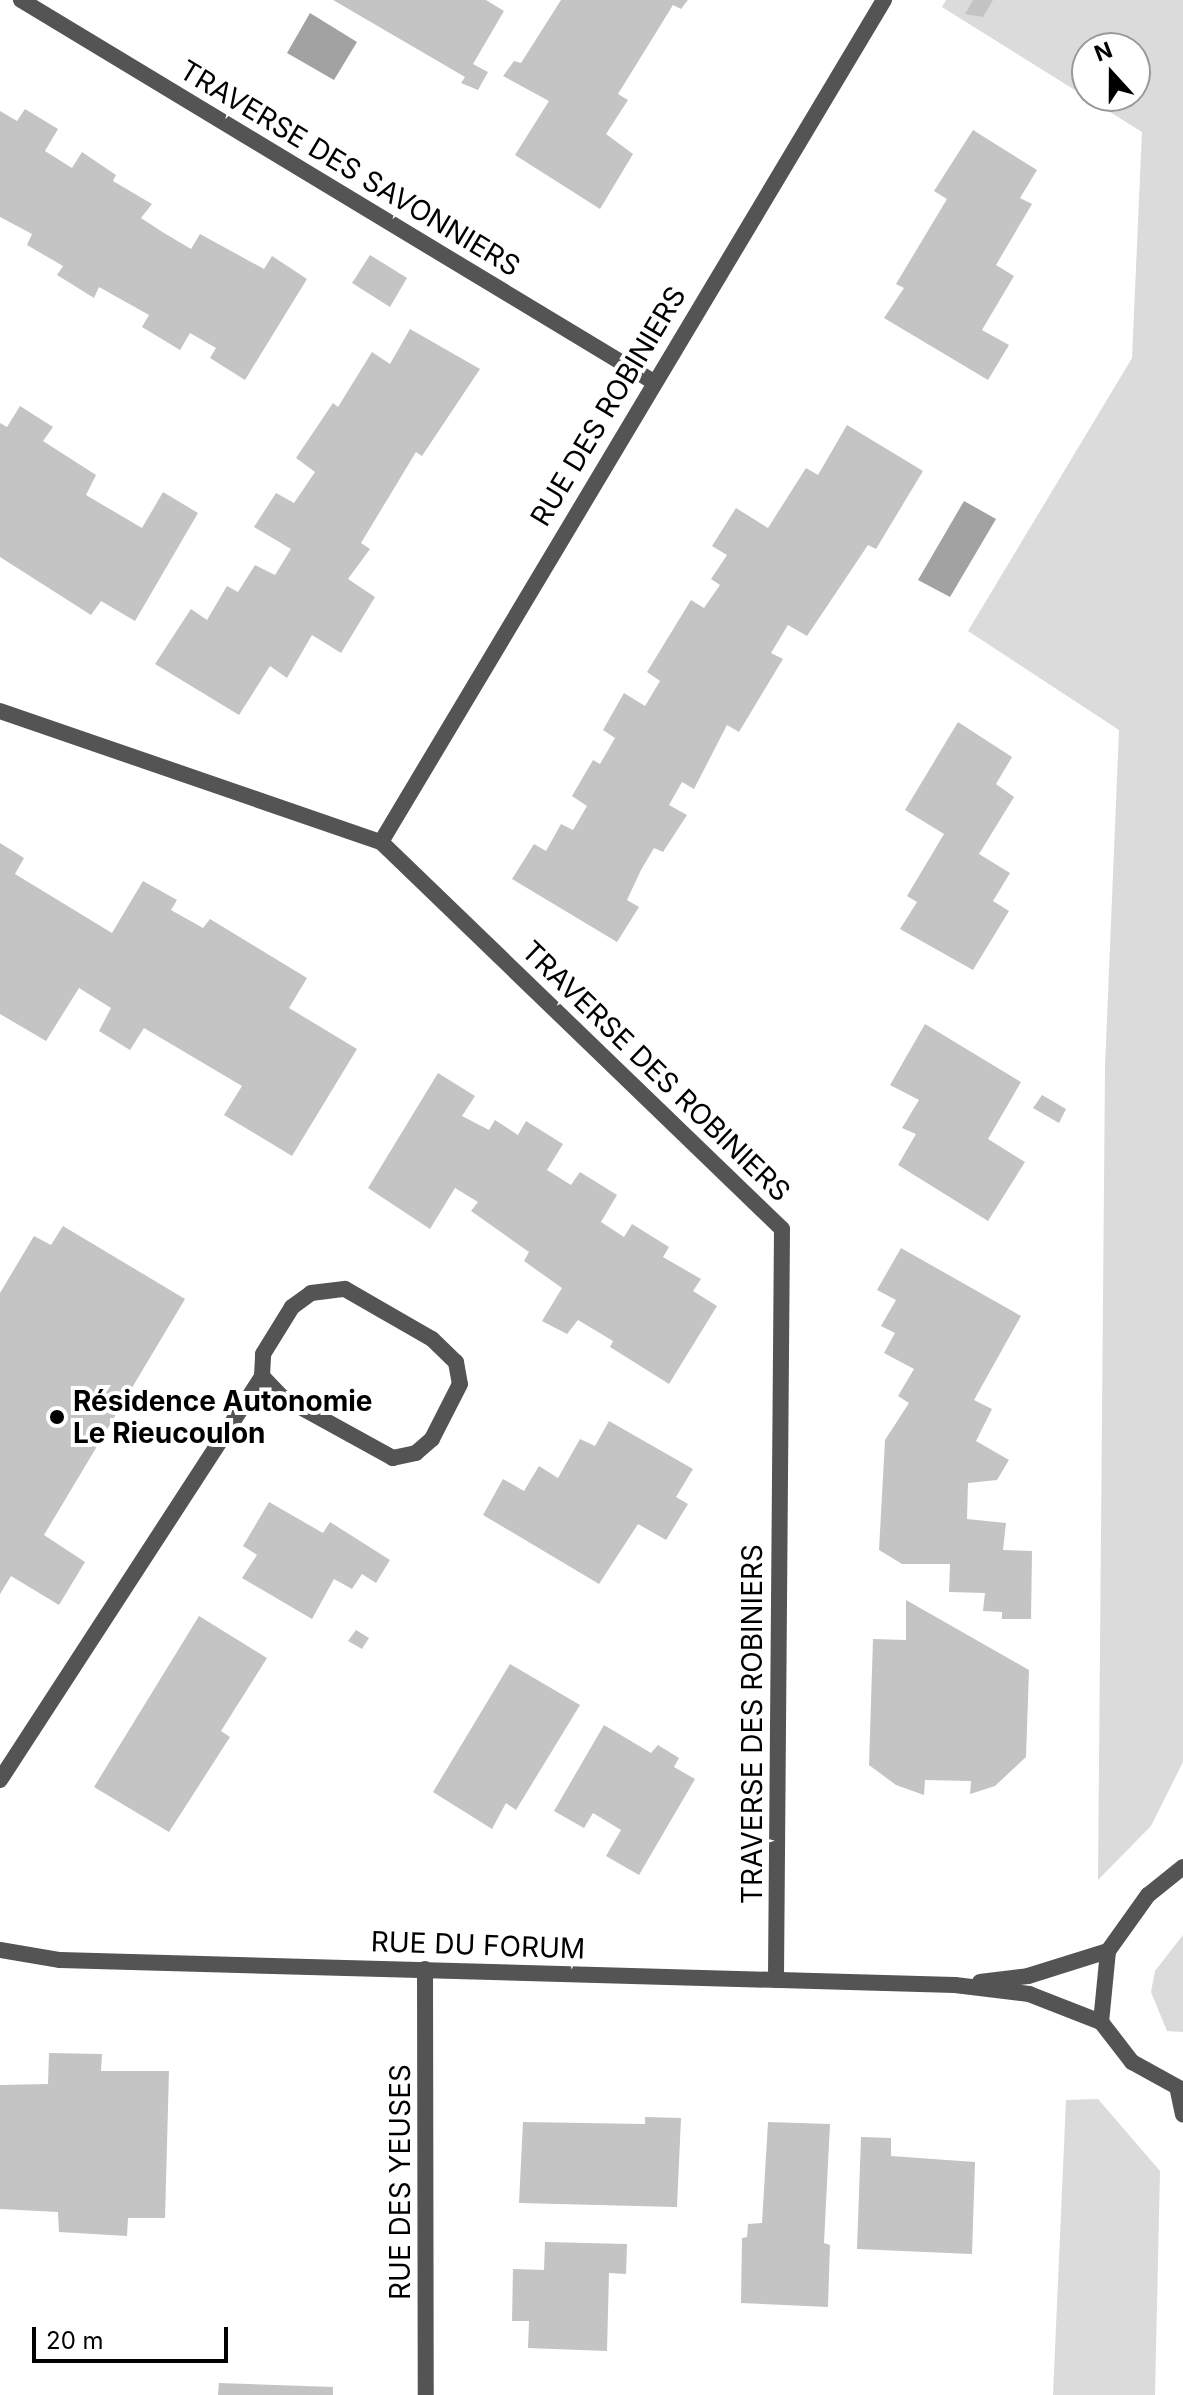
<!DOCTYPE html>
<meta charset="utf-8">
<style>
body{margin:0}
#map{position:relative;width:1183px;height:2395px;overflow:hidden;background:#fff;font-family:Inter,sans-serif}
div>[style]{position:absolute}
.green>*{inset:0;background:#dbdbdb}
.water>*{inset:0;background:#a2a2a2}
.building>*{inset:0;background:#c4c4c4}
.minor>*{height:16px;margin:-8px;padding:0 8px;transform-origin:8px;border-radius:8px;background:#545454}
.tertiary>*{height:16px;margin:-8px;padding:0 8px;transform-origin:8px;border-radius:8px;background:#545454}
.dots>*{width:22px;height:22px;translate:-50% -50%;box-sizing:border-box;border:4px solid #fff;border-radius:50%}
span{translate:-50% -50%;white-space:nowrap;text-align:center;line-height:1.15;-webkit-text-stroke:8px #fff;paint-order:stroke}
.street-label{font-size:28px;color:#000}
.poi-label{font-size:28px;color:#000;font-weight:700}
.left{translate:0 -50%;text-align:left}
.north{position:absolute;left:1071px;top:32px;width:80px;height:80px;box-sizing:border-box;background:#fff;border:2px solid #999;border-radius:50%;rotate:339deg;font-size:22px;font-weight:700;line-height:32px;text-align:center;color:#000}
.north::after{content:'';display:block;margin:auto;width:28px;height:36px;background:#000;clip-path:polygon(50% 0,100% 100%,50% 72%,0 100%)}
.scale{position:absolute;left:32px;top:2327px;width:196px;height:36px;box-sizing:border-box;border:4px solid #000;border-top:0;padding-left:10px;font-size:24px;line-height:28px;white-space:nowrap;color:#000;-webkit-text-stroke:6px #fff;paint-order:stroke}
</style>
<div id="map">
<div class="green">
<div style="clip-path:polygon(evenodd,946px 0,1183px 0,1183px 1762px,1151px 1826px,1098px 1880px,1105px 1067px,1119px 730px,968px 631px,1132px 358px,1142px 132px,942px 7px,946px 0,1087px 48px,1135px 48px,1135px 96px,1087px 96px,1087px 48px)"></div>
<div style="clip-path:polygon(1183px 1935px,1183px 2032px,1167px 2031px,1151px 1992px,1155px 1971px)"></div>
<div style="clip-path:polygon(1098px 2099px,1160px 2171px,1155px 2395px,1053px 2395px,1066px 2100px)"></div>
</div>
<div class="water">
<div style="clip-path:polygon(310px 13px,357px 42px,334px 80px,287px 53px)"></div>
<div style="clip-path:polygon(964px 501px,996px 519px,950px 597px,918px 580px)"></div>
</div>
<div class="building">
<div style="clip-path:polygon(333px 0,486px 0,504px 11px,473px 64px,488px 72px,478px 90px,461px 83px,465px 77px)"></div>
<div style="clip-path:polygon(561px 0,688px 0,681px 9px,673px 5px,618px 94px,628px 100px,606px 134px,633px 154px,600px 209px,515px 155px,549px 101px,503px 76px,514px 61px,521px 63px)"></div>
<div style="clip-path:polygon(973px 0,993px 0,983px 17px,965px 14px)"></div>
<div style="clip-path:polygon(25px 109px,58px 129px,45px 151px,72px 168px,82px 152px,116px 175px,113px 181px,152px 204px,141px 218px,164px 233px,191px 249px,200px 234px,264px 269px,272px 256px,307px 279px,245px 380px,210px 358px,216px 348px,190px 333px,180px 350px,142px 327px,149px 315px,99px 287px,94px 298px,57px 275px,63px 266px,27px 245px,32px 234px,0 217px,0 111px,17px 121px)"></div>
<div style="clip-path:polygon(973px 130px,1037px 170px,1020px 198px,1032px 204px,996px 265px,1014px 276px,982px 330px,1009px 345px,988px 380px,884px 318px,904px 288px,896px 284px,947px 199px,934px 191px)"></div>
<div style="clip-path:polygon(370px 255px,407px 278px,390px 307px,352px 283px)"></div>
<div style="clip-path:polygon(410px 329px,480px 369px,422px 456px,416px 452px,361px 543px,370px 549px,348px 579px,375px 597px,341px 653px,312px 635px,287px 678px,270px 666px,239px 715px,155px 664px,191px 609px,207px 620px,227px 586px,238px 592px,255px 565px,275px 575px,291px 549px,254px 527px,276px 493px,294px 503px,315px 472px,296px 458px,333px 403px,338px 407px,372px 352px,390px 364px)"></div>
<div style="clip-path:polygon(20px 406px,53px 427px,43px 441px,96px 475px,86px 495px,142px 528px,163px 492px,198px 513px,135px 621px,101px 601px,91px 615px,0 557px,0 423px,7px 427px)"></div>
<div style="clip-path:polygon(847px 425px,923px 471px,876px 549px,868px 545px,807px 636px,788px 625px,771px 653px,783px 659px,739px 732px,727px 725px,694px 789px,682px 782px,669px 805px,687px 815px,663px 852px,654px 848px,641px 870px,627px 900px,639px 907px,617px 942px,512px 879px,534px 844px,546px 851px,561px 824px,573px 830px,587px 806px,572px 796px,593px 760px,600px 764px,615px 738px,603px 730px,624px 693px,645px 706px,660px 681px,647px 672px,691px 600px,704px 608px,720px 585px,711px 579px,727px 555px,712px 546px,736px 508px,768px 528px,806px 468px,818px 475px)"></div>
<div style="clip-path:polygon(958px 722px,1012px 757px,996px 784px,1014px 797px,979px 854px,1010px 873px,993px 901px,1009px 911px,973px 970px,900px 929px,917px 902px,907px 896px,944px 834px,905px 810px)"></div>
<div style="clip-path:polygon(0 843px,24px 858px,15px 874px,112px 933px,143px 881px,177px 900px,171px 910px,203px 928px,210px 919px,307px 978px,289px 1008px,357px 1049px,292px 1156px,224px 1115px,242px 1086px,144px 1028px,130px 1050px,99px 1031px,111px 1008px,79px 988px,46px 1041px,0 1014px)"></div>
<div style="clip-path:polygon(925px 1024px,1021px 1082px,988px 1139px,1025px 1162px,988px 1221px,898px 1165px,916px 1134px,902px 1128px,919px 1100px,890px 1085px)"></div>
<div style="clip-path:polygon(438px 1073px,475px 1096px,462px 1116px,489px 1130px,495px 1120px,518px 1135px,526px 1121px,563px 1144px,547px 1170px,571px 1185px,580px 1172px,617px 1195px,601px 1222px,624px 1237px,632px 1224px,669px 1247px,663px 1257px,701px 1279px,693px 1291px,717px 1306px,669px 1384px,610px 1347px,613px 1341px,578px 1320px,567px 1334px,542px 1321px,562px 1288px,524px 1261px,529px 1252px,471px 1211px,478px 1202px,455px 1188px,430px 1229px,368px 1188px)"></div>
<div style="clip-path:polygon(1042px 1095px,1066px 1109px,1059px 1123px,1033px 1108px)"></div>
<div style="clip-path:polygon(63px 1226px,185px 1299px,44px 1535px,85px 1562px,59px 1605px,11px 1576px,0 1594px,0 1293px,34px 1236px,51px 1245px)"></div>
<div style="clip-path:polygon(901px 1248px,1021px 1316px,974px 1400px,992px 1409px,976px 1441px,1009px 1460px,997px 1480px,968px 1483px,967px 1519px,1006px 1523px,1003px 1550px,1032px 1551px,1031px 1619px,1002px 1619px,1002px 1612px,983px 1611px,985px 1593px,949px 1592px,950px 1564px,902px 1564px,879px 1550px,885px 1440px,909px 1403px,898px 1396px,914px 1369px,884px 1353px,895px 1333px,881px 1326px,896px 1300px,877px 1290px)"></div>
<div style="clip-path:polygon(609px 1421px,693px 1469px,676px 1497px,688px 1504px,666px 1540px,638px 1524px,599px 1584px,483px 1515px,503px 1479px,524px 1491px,539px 1466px,558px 1478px,580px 1439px,595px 1446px)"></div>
<div style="clip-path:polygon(269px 1502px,323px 1533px,330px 1522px,390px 1560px,376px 1583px,362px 1574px,352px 1589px,334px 1579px,312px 1619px,242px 1578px,257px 1555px,243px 1546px)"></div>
<div style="clip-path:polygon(906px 1600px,1029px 1670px,1026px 1757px,995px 1786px,970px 1794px,971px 1781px,925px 1780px,924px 1795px,896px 1785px,869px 1765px,873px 1639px,906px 1640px)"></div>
<div style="clip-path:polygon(199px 1616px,267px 1658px,221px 1731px,230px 1737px,169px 1832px,94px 1787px)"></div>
<div style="clip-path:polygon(356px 1630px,369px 1638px,362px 1649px,348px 1641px)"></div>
<div style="clip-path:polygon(510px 1664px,580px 1705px,516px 1810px,506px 1803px,492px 1829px,433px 1792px)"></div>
<div style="clip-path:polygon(604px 1725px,651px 1753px,658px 1745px,679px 1758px,674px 1767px,695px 1779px,639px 1875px,606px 1856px,621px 1830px,593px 1813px,584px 1828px,554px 1811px)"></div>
<div style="clip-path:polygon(49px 2053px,102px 2054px,101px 2071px,169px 2071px,165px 2218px,128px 2218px,127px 2236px,59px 2232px,58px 2212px,0 2209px,0 2085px,48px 2084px)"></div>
<div style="clip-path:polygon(645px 2117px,681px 2118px,677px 2207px,519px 2203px,523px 2122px,645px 2124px)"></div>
<div style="clip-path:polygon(768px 2122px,830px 2124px,824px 2243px,830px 2245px,828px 2307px,741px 2303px,742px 2238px,747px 2237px,748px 2224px,762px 2223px)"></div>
<div style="clip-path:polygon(861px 2137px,891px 2138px,891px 2156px,975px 2162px,972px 2254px,857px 2249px)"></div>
<div style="clip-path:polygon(545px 2242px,627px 2244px,626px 2274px,609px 2273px,607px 2351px,528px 2348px,529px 2321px,512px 2321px,513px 2269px,544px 2270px)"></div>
<div style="clip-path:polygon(219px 2383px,333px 2387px,333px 2395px,218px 2395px)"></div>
</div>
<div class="minor">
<div style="left:21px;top:0;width:737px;rotate:31.12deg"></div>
<div style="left:0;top:711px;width:403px;rotate:19deg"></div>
<div style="left:381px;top:842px;width:557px;rotate:43.98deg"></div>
<div style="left:782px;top:1229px;width:751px;rotate:90.46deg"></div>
<div style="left:381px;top:842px;width:981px;rotate:-59.15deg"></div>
<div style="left:0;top:1780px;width:482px;rotate:-57deg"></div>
<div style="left:262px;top:1376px;width:22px;rotate:-87deg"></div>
<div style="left:263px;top:1354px;width:55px;rotate:-58.3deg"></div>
<div style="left:292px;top:1307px;width:24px;rotate:-36deg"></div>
<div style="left:311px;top:1293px;width:34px;rotate:-7deg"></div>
<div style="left:345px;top:1289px;width:100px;rotate:29.9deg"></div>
<div style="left:432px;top:1339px;width:33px;rotate:44deg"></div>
<div style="left:456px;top:1362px;width:22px;rotate:80deg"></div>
<div style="left:460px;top:1384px;width:62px;rotate:117deg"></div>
<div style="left:432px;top:1439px;width:21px;rotate:139deg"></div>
<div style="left:416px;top:1453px;width:24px;rotate:168deg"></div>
<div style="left:393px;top:1458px;width:127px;rotate:-151.2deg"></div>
<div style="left:282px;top:1397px;width:29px;rotate:-134deg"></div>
<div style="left:0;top:1950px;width:61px;rotate:9.5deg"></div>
<div style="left:60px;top:1960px;width:895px;rotate:1.6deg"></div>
<div style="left:955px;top:1985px;width:75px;rotate:6.9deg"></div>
<div style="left:1029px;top:1994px;width:77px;rotate:21.3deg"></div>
<div style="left:425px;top:1969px;width:426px;rotate:89.9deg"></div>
<div style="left:980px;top:1982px;width:48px;rotate:-7.1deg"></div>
<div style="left:1028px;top:1976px;width:84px;rotate:-17.4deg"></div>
</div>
<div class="tertiary">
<div style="left:1183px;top:1867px;width:45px;rotate:141.3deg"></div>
<div style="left:1148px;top:1895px;width:69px;rotate:125.5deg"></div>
<div style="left:1108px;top:1951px;width:71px;rotate:95.6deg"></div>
<div style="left:1101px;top:2022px;width:51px;rotate:52.2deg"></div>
<div style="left:1132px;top:2062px;width:58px;rotate:28.8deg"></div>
<div style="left:1178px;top:2091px;width:24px;rotate:78deg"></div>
</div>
<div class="dots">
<div style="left:57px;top:1417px;background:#000"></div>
</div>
<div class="street-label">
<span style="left:350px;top:168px;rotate:31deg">TRAVERSE DES SAVONNIERS</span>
<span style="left:608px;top:406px;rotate:-59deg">RUE DES ROBINIERS</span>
<span style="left:656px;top:1071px;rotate:44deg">TRAVERSE DES ROBINIERS</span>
<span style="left:752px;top:1724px;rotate:-90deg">TRAVERSE DES ROBINIERS</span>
<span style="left:478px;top:1945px;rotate:2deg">RUE DU FORUM</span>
<span style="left:400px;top:2182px;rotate:-90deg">RUE DES YEUSES</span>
</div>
<div class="poi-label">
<span class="left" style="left:73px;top:1417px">Résidence Autonomie<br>Le Rieucoulon</span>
</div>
<div class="north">N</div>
<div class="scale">20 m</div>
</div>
